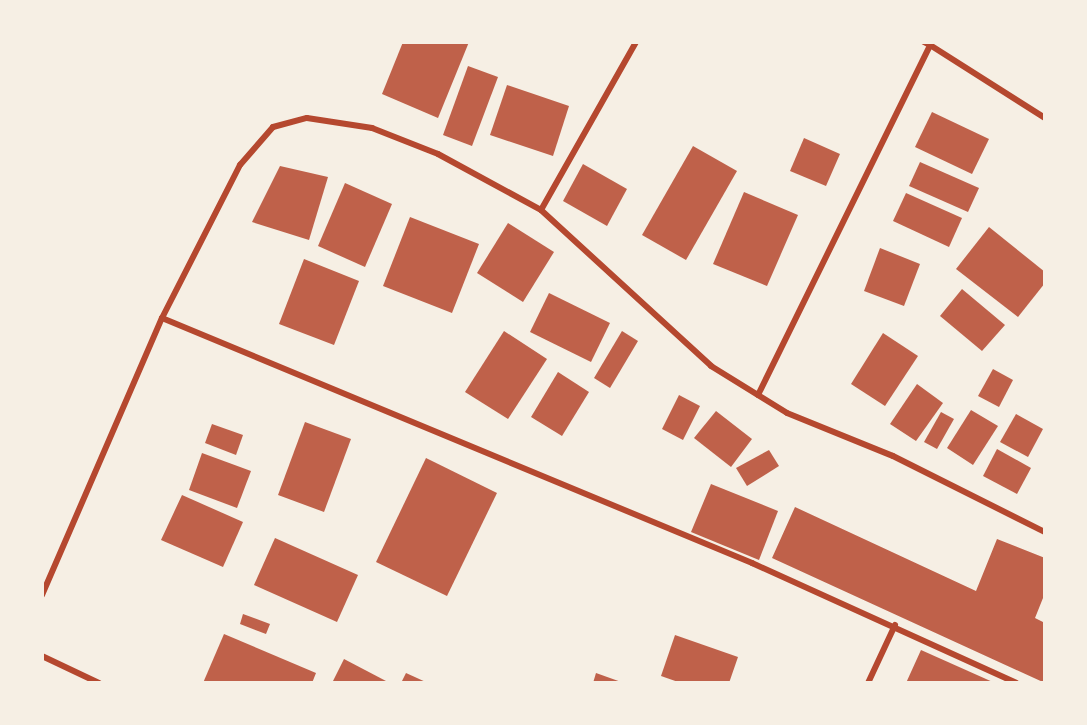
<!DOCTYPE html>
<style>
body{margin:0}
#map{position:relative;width:1087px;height:725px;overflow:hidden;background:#f6efe4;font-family:"PT Sans",sans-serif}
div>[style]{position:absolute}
.building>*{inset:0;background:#bf614a}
.minor>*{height:6px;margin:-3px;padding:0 3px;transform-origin:3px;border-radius:3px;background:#b5482f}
span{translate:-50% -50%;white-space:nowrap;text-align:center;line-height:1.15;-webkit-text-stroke:4.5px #f6efe4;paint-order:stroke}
.frame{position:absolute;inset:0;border:44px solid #f6efe4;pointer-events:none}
</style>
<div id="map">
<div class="building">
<div style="clip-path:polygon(403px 42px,469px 42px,438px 118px,382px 94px)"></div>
<div style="clip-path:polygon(468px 66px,498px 77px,472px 146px,443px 135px)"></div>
<div style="clip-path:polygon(507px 85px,569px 106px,553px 156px,490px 135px)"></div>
<div style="clip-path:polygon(932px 112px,989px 139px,972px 174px,915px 147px)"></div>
<div style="clip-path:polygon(804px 138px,840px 154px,826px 186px,790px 171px)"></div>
<div style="clip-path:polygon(693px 146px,737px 171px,686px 260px,642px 235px)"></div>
<div style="clip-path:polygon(920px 162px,979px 188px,968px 212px,909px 186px)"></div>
<div style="clip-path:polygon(583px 164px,627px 189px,607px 226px,563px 201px)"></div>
<div style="clip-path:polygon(280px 166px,328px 177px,309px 240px,252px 222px)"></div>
<div style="clip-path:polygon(345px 183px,392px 204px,365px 267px,318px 246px)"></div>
<div style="clip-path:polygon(744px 192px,798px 215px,767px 286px,713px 264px)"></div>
<div style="clip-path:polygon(906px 193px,962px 218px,949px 247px,893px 221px)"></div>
<div style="clip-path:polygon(410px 217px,479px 244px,452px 313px,383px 286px)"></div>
<div style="clip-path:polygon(508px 223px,554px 252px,523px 302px,477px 273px)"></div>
<div style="clip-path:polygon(989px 227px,1045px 272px,1045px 283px,1018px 317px,956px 269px)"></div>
<div style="clip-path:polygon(880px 248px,920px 264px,904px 306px,864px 291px)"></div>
<div style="clip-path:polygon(304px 259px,359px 281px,334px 345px,279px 324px)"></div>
<div style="clip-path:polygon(962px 289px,1005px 325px,982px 351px,940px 316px)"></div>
<div style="clip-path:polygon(549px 293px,610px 323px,591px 362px,530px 332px)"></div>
<div style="clip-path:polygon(504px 331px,547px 359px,508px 419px,465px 392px)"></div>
<div style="clip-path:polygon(622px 331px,638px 341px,610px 388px,594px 378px)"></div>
<div style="clip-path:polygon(883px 333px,918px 356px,885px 406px,851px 384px)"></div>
<div style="clip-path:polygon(993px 369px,1013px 380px,999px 407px,978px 396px)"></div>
<div style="clip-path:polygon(558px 372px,589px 392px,562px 436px,531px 417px)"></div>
<div style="clip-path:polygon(917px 384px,943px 403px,916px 441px,890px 424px)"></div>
<div style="clip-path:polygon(679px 395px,700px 406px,683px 440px,662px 429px)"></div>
<div style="clip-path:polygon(971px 410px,998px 426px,973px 465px,947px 448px)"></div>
<div style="clip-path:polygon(716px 411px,752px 439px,731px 467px,694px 438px)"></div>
<div style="clip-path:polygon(941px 412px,954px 419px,937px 449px,924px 442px)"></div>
<div style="clip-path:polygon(1016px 414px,1043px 429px,1028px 457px,1000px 442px)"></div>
<div style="clip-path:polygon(305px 422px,351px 439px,324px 512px,278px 495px)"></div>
<div style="clip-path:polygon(212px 424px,243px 435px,236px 455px,205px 443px)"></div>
<div style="clip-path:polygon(997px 449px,1031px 468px,1017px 494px,983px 476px)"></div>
<div style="clip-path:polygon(769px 450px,779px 466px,747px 486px,736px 468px)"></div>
<div style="clip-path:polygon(202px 453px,251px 471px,237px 508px,189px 490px)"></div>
<div style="clip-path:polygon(426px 458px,497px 493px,447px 596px,376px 562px)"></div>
<div style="clip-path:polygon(711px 484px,778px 511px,759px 560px,691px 532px)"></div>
<div style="clip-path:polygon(182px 495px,243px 522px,223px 567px,161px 540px)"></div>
<div style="clip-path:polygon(795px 507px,976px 591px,997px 539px,1045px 558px,1045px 593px,1035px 618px,1045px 623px,1045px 683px,772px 558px)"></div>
<div style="clip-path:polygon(275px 538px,358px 575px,337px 622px,254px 585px)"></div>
<div style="clip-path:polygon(243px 614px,270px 624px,266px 634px,240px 624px)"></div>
<div style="clip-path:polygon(224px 634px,316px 673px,312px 683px,203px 683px)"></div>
<div style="clip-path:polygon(675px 635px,738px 657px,729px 683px,681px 683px,661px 676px)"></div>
<div style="clip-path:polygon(921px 650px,995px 683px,906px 683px)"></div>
<div style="clip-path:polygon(344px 659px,386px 681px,385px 683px,332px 683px)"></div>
<div style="clip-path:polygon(406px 673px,428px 683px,401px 683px)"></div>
<div style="clip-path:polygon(596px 673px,624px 683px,593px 683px)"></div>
</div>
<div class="minor">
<div style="left:930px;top:45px;width:136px;rotate:32.4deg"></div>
<div style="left:541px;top:210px;width:193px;rotate:-60.5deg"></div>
<div style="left:162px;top:318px;width:639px;rotate:22.55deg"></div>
<div style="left:752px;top:563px;width:290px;rotate:24.4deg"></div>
<div style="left:758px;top:395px;width:390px;rotate:-63.8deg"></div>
<div style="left:930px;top:45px;width:7px;rotate:-153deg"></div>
<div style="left:42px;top:595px;width:302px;rotate:-66.6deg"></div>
<div style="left:162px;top:318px;width:172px;rotate:-63deg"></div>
<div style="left:240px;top:165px;width:50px;rotate:-49deg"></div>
<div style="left:273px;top:127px;width:35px;rotate:-15deg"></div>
<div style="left:307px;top:118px;width:66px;rotate:8.7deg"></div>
<div style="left:372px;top:128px;width:71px;rotate:21.5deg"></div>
<div style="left:438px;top:154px;width:117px;rotate:28.5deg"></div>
<div style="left:541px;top:210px;width:231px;rotate:42.5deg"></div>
<div style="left:711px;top:366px;width:89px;rotate:31.7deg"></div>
<div style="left:787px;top:413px;width:114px;rotate:22.1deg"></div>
<div style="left:893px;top:456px;width:170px;rotate:26.6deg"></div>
<div style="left:42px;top:656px;width:63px;rotate:25.3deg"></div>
<div style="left:868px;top:683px;width:64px;rotate:-65deg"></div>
</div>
<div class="frame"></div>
</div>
